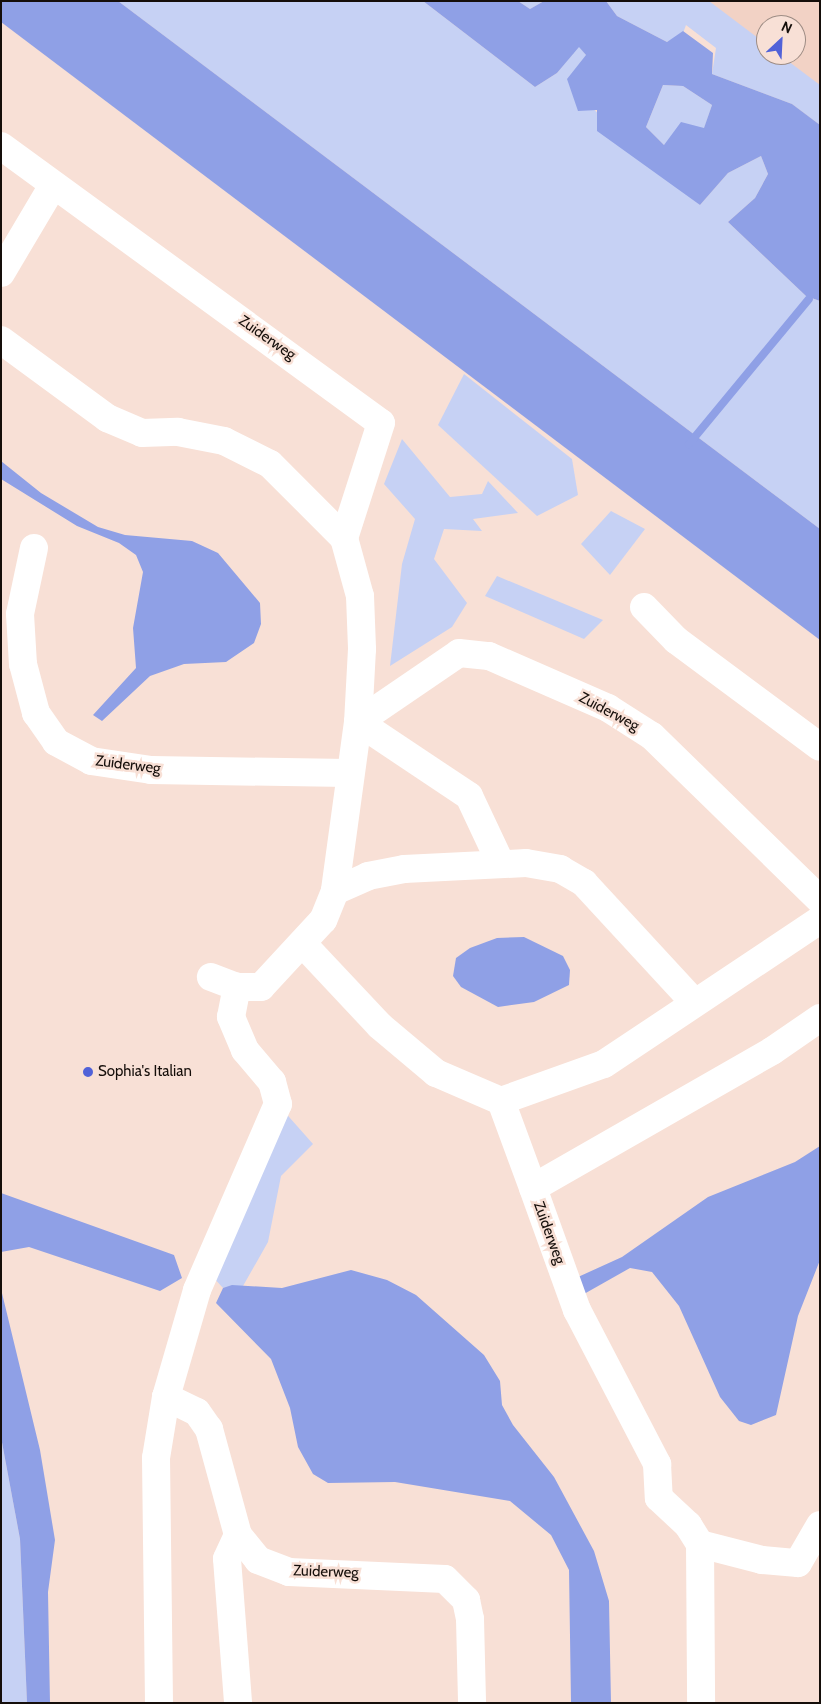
<!DOCTYPE html>
<style>
body{margin:0}
#map{position:relative;width:821px;height:1704px;overflow:hidden;background:#f8e0d6;font-family:Cabin,sans-serif}
div>[style]{position:absolute}
.built>*{inset:0;background:#f2d2c5}
.green>*{inset:0;background:#c6d1f4}
.water>*{inset:0;background:#8fa0e6}
.stream>*{height:8px;margin:-4px;padding:0 4px;transform-origin:4px;border-radius:4px;background:#8fa0e6}
.minor>*{height:28px;margin:-14px;padding:0 14px;transform-origin:14px;border-radius:14px;background:#fff}
.dots>*{width:14px;height:14px;translate:-50% -50%;box-sizing:border-box;border:2px solid #f8e0d6;border-radius:50%}
span{translate:-50% -50%;white-space:nowrap;text-align:center;line-height:1.15;-webkit-text-stroke:5px #f8e0d6;paint-order:stroke}
.street-label{font-size:15px;color:#150e0a}
.poi-label{font-size:15px;color:#150e0a}
.left{translate:0 -50%;text-align:left}
.frame{position:absolute;inset:0;border:2px solid #150e0a;pointer-events:none}
.north{position:absolute;left:756px;top:15px;width:50px;height:50px;box-sizing:border-box;background:#f8e0d6;border:1px solid #9d8c84;border-radius:50%;rotate:25deg;font-size:14px;font-weight:700;line-height:20px;text-align:center;color:#150e0a}
.north::after{content:'';display:block;margin:auto;width:18px;height:22px;background:#5162d8;clip-path:polygon(50% 0,100% 100%,50% 72%,0 100%)}
</style>
<div id="map">
<div class="built">
<div style="clip-path:polygon(evenodd,654px 1px,820px 1px,820px 125px,685px 24px,654px 1px,766px 25px,796px 25px,796px 55px,766px 55px,766px 25px)"></div>
</div>
<div class="green">
<div style="clip-path:polygon(118px 1px,423px 1px,535px 87px,557px 73px,579px 46px,586px 55px,591px 107px,700px 205px,728px 173px,761px 156px,768px 174px,755px 198px,728px 222px,806px 296px,820px 301px,820px 529px)"></div>
<div style="clip-path:polygon(518px 1px,544px 1px,530px 9px)"></div>
<div style="clip-path:polygon(606px 1px,709px 1px,766px 44px,766px 55px,780px 55px,820px 85px,820px 125px,792px 104px,712px 74px,716px 48px,686px 25px,682px 36px,667px 42px,617px 16px)"></div>
<div style="clip-path:polygon(663px 85px,683px 86px,712px 105px,704px 129px,664px 145px,646px 127px)"></div>
<div style="clip-path:polygon(464px 374px,572px 459px,578px 495px,537px 516px,438px 425px)"></div>
<div style="clip-path:polygon(402px 439px,450px 497px,482px 494px,488px 481px,518px 513px,473px 519px,482px 531px,444px 529px,434px 559px,467px 603px,452px 627px,390px 666px,402px 564px,415px 519px,384px 484px)"></div>
<div style="clip-path:polygon(611px 511px,645px 529px,610px 575px,581px 544px)"></div>
<div style="clip-path:polygon(497px 576px,603px 620px,584px 639px,485px 596px)"></div>
<div style="clip-path:polygon(282px 1109px,313px 1144px,281px 1176px,268px 1242px,243px 1286px,223px 1288px,212px 1276px)"></div>
<div style="clip-path:polygon(1px 1437px,20px 1539px,27px 1703px,1px 1703px)"></div>
</div>
<div class="water">
<div style="clip-path:polygon(1px 1px,118px 1px,820px 529px,820px 640px,1px 22px)"></div>
<div style="clip-path:polygon(evenodd,423px 1px,518px 1px,530px 9px,544px 1px,606px 1px,617px 16px,667px 42px,683px 31px,713px 53px,712px 74px,792px 104px,820px 125px,820px 301px,806px 296px,728px 222px,755px 198px,768px 174px,761px 156px,728px 173px,700px 205px,597px 131px,597px 110px,578px 111px,567px 79px,586px 55px,579px 47px,557px 73px,535px 87px,423px 1px,663px 85px,683px 86px,712px 105px,704px 128px,681px 122px,664px 145px,646px 127px,663px 85px)"></div>
<div style="clip-path:polygon(1px 461px,41px 493px,98px 527px,125px 535px,192px 541px,218px 553px,260px 603px,261px 624px,254px 643px,226px 662px,184px 664px,150px 676px,102px 721px,93px 715px,136px 668px,133px 628px,143px 572px,136px 555px,119px 543px,77px 526px,1px 479px)"></div>
<div style="clip-path:polygon(524px 937px,563px 956px,570px 970px,569px 985px,534px 1002px,498px 1007px,461px 987px,453px 976px,456px 958px,470px 948px,497px 938px)"></div>
<div style="clip-path:polygon(820px 1146px,820px 1260px,798px 1316px,776px 1415px,751px 1425px,739px 1421px,720px 1397px,679px 1306px,652px 1272px,630px 1268px,584px 1294px,578px 1277px,622px 1257px,708px 1197px,795px 1162px)"></div>
<div style="clip-path:polygon(1px 1193px,174px 1255px,182px 1278px,160px 1291px,29px 1247px,1px 1252px)"></div>
<div style="clip-path:polygon(351px 1270px,387px 1280px,416px 1295px,484px 1355px,500px 1381px,502px 1405px,513px 1425px,554px 1477px,594px 1551px,609px 1601px,611px 1703px,571px 1703px,569px 1570px,551px 1535px,510px 1501px,395px 1482px,328px 1483px,313px 1474px,298px 1447px,290px 1408px,271px 1359px,216px 1303px,223px 1288px,232px 1285px,282px 1288px)"></div>
<div style="clip-path:polygon(1px 1289px,40px 1450px,55px 1540px,48px 1592px,50px 1703px,27px 1703px,20px 1539px,1px 1437px)"></div>
</div>
<div class="stream">
<div style="left:689px;top:444px;width:188px;rotate:-50.4deg"></div>
</div>
<div class="minor">
<div style="left:1px;top:146px;width:470px;rotate:36.1deg"></div>
<div style="left:381px;top:423px;width:121px;rotate:107.8deg"></div>
<div style="left:1px;top:273px;width:100px;rotate:-59.3deg"></div>
<div style="left:1px;top:340px;width:132px;rotate:36.3deg"></div>
<div style="left:107px;top:418px;width:38px;rotate:23deg"></div>
<div style="left:142px;top:433px;width:36px;rotate:-2deg"></div>
<div style="left:178px;top:432px;width:47px;rotate:11.1deg"></div>
<div style="left:224px;top:441px;width:51px;rotate:26.6deg"></div>
<div style="left:270px;top:464px;width:105px;rotate:45deg"></div>
<div style="left:344px;top:538px;width:60px;rotate:74.6deg"></div>
<div style="left:360px;top:596px;width:53px;rotate:87.8deg"></div>
<div style="left:362px;top:649px;width:73px;rotate:93.1deg"></div>
<div style="left:358px;top:722px;width:171px;rotate:97.8deg"></div>
<div style="left:335px;top:891px;width:31px;rotate:112deg"></div>
<div style="left:323px;top:920px;width:91px;rotate:132.8deg"></div>
<div style="left:261px;top:987px;width:24px;rotate:180deg"></div>
<div style="left:237px;top:987px;width:28px;rotate:-159deg"></div>
<div style="left:34px;top:548px;width:67px;rotate:102deg"></div>
<div style="left:20px;top:614px;width:50px;rotate:86.6deg"></div>
<div style="left:23px;top:664px;width:51px;rotate:75.1deg"></div>
<div style="left:36px;top:713px;width:35px;rotate:55deg"></div>
<div style="left:56px;top:742px;width:40px;rotate:28deg"></div>
<div style="left:91px;top:761px;width:61px;rotate:8.5deg"></div>
<div style="left:151px;top:770px;width:197px;rotate:0.9deg"></div>
<div style="left:644px;top:607px;width:46px;rotate:45.9deg"></div>
<div style="left:676px;top:640px;width:179px;rotate:36.6deg"></div>
<div style="left:501px;top:864px;width:75px;rotate:-115.2deg"></div>
<div style="left:469px;top:796px;width:133px;rotate:-146.3deg"></div>
<div style="left:358px;top:722px;width:122px;rotate:-34.3deg"></div>
<div style="left:459px;top:653px;width:30px;rotate:6deg"></div>
<div style="left:489px;top:656px;width:130px;rotate:23.6deg"></div>
<div style="left:608px;top:708px;width:52px;rotate:32.5deg"></div>
<div style="left:652px;top:736px;width:235px;rotate:44.3deg"></div>
<div style="left:335px;top:891px;width:36px;rotate:-24deg"></div>
<div style="left:368px;top:876px;width:37px;rotate:-11deg"></div>
<div style="left:404px;top:869px;width:122px;rotate:-2.8deg"></div>
<div style="left:526px;top:863px;width:35px;rotate:10deg"></div>
<div style="left:560px;top:869px;width:28px;rotate:30deg"></div>
<div style="left:584px;top:883px;width:161px;rotate:47.3deg"></div>
<div style="left:303px;top:944px;width:112px;rotate:46.8deg"></div>
<div style="left:380px;top:1026px;width:73px;rotate:40deg"></div>
<div style="left:436px;top:1073px;width:71px;rotate:23.3deg"></div>
<div style="left:501px;top:1101px;width:109px;rotate:-19.8deg"></div>
<div style="left:604px;top:1064px;width:260px;rotate:-33.7deg"></div>
<div style="left:820px;top:1018px;width:58px;rotate:145.5deg"></div>
<div style="left:772px;top:1051px;width:275px;rotate:150.2deg"></div>
<div style="left:533px;top:1188px;width:130px;rotate:70.2deg"></div>
<div style="left:577px;top:1310px;width:174px;rotate:62.5deg"></div>
<div style="left:657px;top:1464px;width:34px;rotate:87deg"></div>
<div style="left:659px;top:1498px;width:40px;rotate:43deg"></div>
<div style="left:688px;top:1525px;width:22px;rotate:58deg"></div>
<div style="left:700px;top:1544px;width:64px;rotate:14.5deg"></div>
<div style="left:762px;top:1560px;width:36px;rotate:5deg"></div>
<div style="left:798px;top:1563px;width:44px;rotate:-59.9deg"></div>
<div style="left:501px;top:1101px;width:93px;rotate:69.8deg"></div>
<div style="left:166px;top:1397px;width:34px;rotate:26deg"></div>
<div style="left:197px;top:1412px;width:21px;rotate:55deg"></div>
<div style="left:209px;top:1429px;width:110px;rotate:74.7deg"></div>
<div style="left:238px;top:1535px;width:32px;rotate:51deg"></div>
<div style="left:258px;top:1560px;width:33px;rotate:21deg"></div>
<div style="left:289px;top:1572px;width:156px;rotate:2.6deg"></div>
<div style="left:445px;top:1579px;width:30px;rotate:45deg"></div>
<div style="left:466px;top:1600px;width:19px;rotate:78deg"></div>
<div style="left:470px;top:1619px;width:84px;rotate:88.6deg"></div>
<div style="left:238px;top:1535px;width:26px;rotate:115deg"></div>
<div style="left:227px;top:1559px;width:144px;rotate:85.6deg"></div>
<div style="left:700px;top:1544px;width:159px;rotate:89.6deg"></div>
<div style="left:159px;top:1703px;width:245px;rotate:-90.7deg"></div>
<div style="left:156px;top:1458px;width:62px;rotate:-80.7deg"></div>
<div style="left:166px;top:1397px;width:111px;rotate:-73.8deg"></div>
<div style="left:197px;top:1290px;width:203px;rotate:-66.5deg"></div>
<div style="left:278px;top:1104px;width:23px;rotate:-105deg"></div>
<div style="left:272px;top:1082px;width:42px;rotate:-130.2deg"></div>
<div style="left:245px;top:1050px;width:36px;rotate:-113deg"></div>
<div style="left:231px;top:1017px;width:31px;rotate:-79deg"></div>
</div>
<div class="dots">
<div style="left:88px;top:1072px;background:#5162d8"></div>
</div>
<div class="street-label">
<span style="left:267px;top:338px;rotate:35deg">Zuiderweg</span>
<span style="left:609px;top:712px;rotate:28deg">Zuiderweg</span>
<span style="left:128px;top:765px;rotate:7deg">Zuiderweg</span>
<span style="left:549px;top:1233px;rotate:70deg">Zuiderweg</span>
<span style="left:326px;top:1572px;rotate:2deg">Zuiderweg</span>
</div>
<div class="poi-label">
<span class="left" style="left:98px;top:1072px">Sophia's Italian</span>
</div>
<div class="frame"></div>
<div class="north">N</div>
</div>
